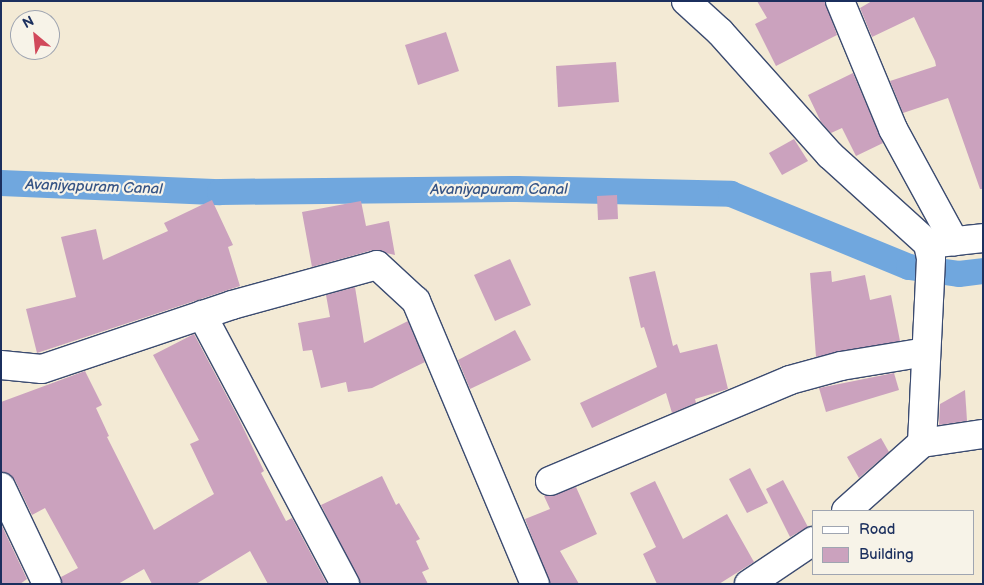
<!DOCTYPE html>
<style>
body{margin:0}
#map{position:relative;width:984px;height:585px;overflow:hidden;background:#f3ead5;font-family:"Balsamiq Sans",sans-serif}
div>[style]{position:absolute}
.canal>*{height:26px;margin:-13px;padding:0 13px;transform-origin:13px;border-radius:13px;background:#70a7de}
.building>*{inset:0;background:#cba2be}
.roads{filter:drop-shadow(1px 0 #3b4b70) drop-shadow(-1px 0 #3b4b70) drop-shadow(0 1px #3b4b70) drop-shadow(0 -1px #3b4b70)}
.street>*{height:28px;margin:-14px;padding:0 14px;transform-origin:14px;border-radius:14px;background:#fff}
span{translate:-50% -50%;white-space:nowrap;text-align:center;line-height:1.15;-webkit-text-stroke:4.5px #f7f3e8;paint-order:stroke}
.water-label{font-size:15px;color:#355384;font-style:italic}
.frame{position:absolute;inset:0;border:2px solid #1b2f5e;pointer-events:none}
.legend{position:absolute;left:812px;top:510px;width:162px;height:65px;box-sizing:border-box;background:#f7f3e8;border:1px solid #9fa5b1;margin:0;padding:6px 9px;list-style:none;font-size:15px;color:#1b2f5e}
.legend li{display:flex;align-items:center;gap:10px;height:25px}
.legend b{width:25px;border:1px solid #9fa5b1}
.north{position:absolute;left:10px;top:10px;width:50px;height:50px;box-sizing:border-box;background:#f7f3e8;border:1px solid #9fa5b1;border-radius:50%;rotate:332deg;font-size:14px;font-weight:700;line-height:20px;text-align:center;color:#1b2f5e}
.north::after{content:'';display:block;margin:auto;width:18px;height:22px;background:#d1495b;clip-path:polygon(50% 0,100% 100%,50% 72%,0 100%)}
</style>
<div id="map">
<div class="canal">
<div style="left:1px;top:183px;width:219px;rotate:2.4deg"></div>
<div style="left:220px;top:192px;width:297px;rotate:-0.6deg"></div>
<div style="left:517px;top:189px;width:214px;rotate:1.3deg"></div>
<div style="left:731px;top:194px;width:192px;rotate:22.3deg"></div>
<div style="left:909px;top:267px;width:50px;rotate:8deg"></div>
<div style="left:959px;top:274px;width:24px;rotate:-7deg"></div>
</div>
<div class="building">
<div style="clip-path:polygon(757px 1px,825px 1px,837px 35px,776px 66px,755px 24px,767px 18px)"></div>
<div style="clip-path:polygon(872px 1px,983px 1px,983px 189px,980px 189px,948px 98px,903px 113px,890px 81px,936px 66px,935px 61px,914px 17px,872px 37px,860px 8px)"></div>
<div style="clip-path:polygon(446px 32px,459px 71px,418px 85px,405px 45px)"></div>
<div style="clip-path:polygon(616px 62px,619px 102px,558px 107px,556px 66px)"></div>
<div style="clip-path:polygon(853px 73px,883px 143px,856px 156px,842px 128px,831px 133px,821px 122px,808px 95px)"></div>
<div style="clip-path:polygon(794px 139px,808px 161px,782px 175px,769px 153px)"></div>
<div style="clip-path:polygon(617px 195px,618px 219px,598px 220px,597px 196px)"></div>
<div style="clip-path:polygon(212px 200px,233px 245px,228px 247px,240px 286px,37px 353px,26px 309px,76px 297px,61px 237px,96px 229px,103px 260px,168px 231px,164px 223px)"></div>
<div style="clip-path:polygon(361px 201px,366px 226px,389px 221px,395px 255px,373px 250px,312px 267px,302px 212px)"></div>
<div style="clip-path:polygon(510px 259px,531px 305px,495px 321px,474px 275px)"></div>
<div style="clip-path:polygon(655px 271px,673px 346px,677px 344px,680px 353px,717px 344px,728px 389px,695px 399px,696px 403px,672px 413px,666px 393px,592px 428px,580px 403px,657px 367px,644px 327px,641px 328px,629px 277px)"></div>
<div style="clip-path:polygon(831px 271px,832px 282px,865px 275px,870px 300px,891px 295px,900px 341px,816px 357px,810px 273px)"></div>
<div style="clip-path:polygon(355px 287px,364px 343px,408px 321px,425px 362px,372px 388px,348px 392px,346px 382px,321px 388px,312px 350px,303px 351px,298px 323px,330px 317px,326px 295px)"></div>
<div style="clip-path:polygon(515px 330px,531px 360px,470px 389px,458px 360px)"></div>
<div style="clip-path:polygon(194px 334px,238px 417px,264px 471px,261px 473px,286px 521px,292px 518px,327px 584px,268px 584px,250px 551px,196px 584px,152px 584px,144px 569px,118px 584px,62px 584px,61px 577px,78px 568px,45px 508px,32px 515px,15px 480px,1px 472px,1px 402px,85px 371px,102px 405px,96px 408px,109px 436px,107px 437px,154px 530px,214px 494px,190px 444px,199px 440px,153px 355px)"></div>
<div style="clip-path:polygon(894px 373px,899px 390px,826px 412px,819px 388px)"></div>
<div style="clip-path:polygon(965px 390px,967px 421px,939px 425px,940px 404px)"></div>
<div style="clip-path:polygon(881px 438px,889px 452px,859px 478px,847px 457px)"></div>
<div style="clip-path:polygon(750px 468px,768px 503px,747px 513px,729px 479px)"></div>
<div style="clip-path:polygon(382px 476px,396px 505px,399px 503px,420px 539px,416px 541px,429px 569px,422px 572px,428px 584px,360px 584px,321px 505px)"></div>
<div style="clip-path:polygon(783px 480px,808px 527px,790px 537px,766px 489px)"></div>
<div style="clip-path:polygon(655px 481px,683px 539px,727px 514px,754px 562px,719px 584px,657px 584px,643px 554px,656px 547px,630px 493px)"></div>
<div style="clip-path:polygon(576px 487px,597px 534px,560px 551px,579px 584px,550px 584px,525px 519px,550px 509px,544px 496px)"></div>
<div style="clip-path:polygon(1px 524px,27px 579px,20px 584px,1px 584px)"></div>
</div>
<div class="roads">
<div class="street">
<div style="left:686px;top:1px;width:46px;rotate:42.4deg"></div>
<div style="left:720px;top:32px;width:165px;rotate:48.2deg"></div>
<div style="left:830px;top:155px;width:132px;rotate:42.2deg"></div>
<div style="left:840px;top:1px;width:139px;rotate:67.5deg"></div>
<div style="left:893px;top:129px;width:128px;rotate:61.4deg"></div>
<div style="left:202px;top:315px;width:305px;rotate:62deg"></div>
<div style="left:1px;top:365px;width:41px;rotate:5.6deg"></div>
<div style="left:42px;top:369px;width:200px;rotate:-18.6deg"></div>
<div style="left:232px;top:305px;width:150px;rotate:-15.4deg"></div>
<div style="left:377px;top:265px;width:53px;rotate:42.7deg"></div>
<div style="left:416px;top:301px;width:307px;rotate:67.2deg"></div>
<div style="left:922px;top:443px;width:185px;rotate:-87.2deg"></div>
<div style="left:931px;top:258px;width:14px;rotate:-102deg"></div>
<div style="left:928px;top:244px;width:55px;rotate:-6.2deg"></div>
<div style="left:550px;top:481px;width:260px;rotate:-22.8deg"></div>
<div style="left:790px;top:380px;width:53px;rotate:-15.4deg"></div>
<div style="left:841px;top:366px;width:86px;rotate:-9.4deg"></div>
<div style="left:1px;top:487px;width:107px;rotate:64.6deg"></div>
<div style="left:846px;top:511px;width:102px;rotate:-41.8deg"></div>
<div style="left:922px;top:443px;width:62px;rotate:-8.4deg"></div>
<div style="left:749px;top:584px;width:77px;rotate:-33.9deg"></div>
</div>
</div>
<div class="water-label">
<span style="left:94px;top:187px;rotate:2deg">Avaniyapuram Canal</span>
<span style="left:499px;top:190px">Avaniyapuram Canal</span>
</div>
<div class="frame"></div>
<ul class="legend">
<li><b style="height:6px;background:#fff"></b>Road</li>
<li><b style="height:14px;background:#cba2be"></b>Building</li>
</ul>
<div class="north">N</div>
</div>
